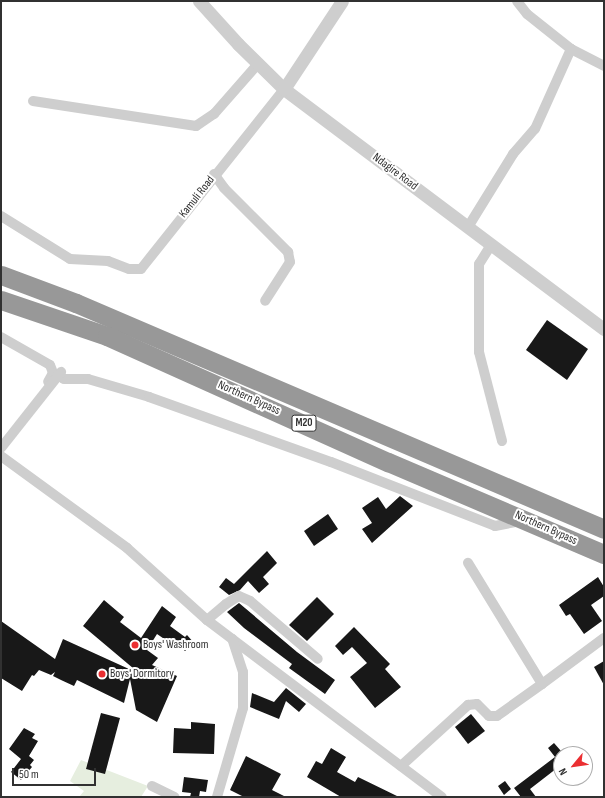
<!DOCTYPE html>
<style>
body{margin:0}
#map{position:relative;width:605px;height:798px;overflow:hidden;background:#fff;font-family:"Sofia Sans Condensed",sans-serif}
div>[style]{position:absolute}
.green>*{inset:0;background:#e6eedf}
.building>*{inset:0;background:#181818}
.minor>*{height:10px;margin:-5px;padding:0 5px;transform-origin:5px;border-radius:5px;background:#cecece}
.tertiary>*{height:13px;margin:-6.5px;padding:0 6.5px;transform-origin:6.5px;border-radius:6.5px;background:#cecece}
.motorway>*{height:19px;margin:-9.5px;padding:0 9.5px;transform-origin:9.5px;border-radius:9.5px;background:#989898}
.dots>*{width:11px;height:11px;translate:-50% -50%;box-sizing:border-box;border:2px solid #fff;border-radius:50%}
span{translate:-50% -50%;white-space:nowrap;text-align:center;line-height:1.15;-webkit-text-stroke:4px #fff;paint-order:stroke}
.shield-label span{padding:1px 3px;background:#fff;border:1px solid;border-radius:3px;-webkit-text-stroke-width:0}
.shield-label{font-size:11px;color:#313131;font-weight:700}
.street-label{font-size:12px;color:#313131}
.poi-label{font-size:12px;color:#313131}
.left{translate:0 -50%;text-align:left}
.frame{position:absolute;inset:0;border:2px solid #313131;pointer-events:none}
.north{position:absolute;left:553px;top:746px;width:40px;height:40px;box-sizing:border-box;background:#fff;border:1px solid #adadad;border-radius:50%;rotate:241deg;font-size:11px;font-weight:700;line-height:16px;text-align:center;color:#313131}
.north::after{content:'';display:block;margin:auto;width:14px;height:18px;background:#eb2f32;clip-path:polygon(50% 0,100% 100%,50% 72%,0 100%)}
.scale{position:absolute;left:12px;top:768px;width:84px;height:18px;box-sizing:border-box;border:2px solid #313131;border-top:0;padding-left:5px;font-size:12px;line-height:14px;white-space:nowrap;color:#313131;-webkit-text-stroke:3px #fff;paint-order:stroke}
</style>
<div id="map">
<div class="green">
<div style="clip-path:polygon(81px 760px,148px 786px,141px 797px,79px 797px,84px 791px,70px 781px)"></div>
</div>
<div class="building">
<div style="clip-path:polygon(547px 320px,588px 349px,567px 380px,526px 350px)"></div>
<div style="clip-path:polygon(400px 496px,413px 506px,372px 543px,362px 529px,372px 523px,362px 508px,378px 497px,386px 509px)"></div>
<div style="clip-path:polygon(328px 514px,338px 529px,314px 546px,304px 531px)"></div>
<div style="clip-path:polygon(267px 551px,277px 563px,263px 577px,269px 584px,259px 593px,248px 581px,240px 590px,229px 595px,219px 587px,226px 578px,234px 584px)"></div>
<div style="clip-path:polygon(598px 577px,604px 587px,604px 596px,591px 605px,602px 621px,584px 634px,570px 614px,566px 616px,559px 605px)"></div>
<div style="clip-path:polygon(317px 597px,334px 614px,307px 641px,289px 625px)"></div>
<div style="clip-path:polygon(104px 600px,124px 617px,120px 622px,141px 638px,162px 606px,176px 617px,170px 626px,185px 637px,187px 635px,194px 643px,185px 651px,176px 642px,173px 645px,157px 634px,147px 650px,158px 658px,152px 665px,177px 676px,157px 722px,136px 710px,130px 679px,124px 703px,77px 680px,74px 686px,61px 680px,53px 676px,55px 672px,51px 675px,39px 670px,34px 676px,32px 675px,22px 691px,1px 678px,1px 621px,55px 659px,63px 639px,140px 674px,83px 626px)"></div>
<div style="clip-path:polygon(239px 603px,297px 652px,335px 680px,325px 694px,289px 668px,292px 664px,244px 628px,227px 612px)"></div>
<div style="clip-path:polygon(354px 627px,390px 664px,385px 669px,401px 687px,375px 708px,350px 677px,367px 663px,352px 647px,343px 655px,335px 646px)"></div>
<div style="clip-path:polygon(604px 661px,604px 685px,594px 667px)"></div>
<div style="clip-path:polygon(286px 688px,306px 704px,299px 712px,286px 701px,279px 719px,250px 707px,252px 693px,274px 702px)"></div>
<div style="clip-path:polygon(101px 713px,120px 718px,105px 774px,86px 769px)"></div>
<div style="clip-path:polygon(471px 714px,485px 731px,468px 744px,455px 727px)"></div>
<div style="clip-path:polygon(191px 722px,215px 724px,214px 754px,173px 753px,174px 728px,191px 729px)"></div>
<div style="clip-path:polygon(24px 728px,35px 734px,32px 738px,38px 741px,29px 756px,34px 760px,30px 765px,32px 767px,21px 780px,11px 772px,21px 759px,9px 749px)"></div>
<div style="clip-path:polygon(554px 743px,561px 751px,561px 765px,530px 789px,536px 797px,521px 797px,514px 788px,555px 757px,548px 748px)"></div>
<div style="clip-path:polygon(331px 748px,346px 757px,337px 772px,355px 782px,358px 777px,399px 797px,341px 797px,307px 777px,316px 761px,322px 764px)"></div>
<div style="clip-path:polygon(246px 756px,281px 774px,272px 790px,286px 797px,244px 797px,230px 790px)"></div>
<div style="clip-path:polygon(184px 777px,208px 780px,206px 792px,200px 791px,199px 797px,190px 797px,191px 793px,182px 792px)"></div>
<div style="clip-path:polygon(505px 781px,511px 789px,504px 795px,498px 786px)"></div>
</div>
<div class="minor">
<div style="left:571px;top:49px;width:37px;rotate:27deg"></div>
<div style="left:33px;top:101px;width:165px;rotate:8.7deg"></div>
<div style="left:196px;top:126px;width:22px;rotate:-34deg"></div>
<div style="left:214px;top:114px;width:67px;rotate:-48.7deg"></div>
<div style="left:214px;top:174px;width:17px;rotate:54deg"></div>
<div style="left:224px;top:188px;width:91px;rotate:45deg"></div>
<div style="left:288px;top:252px;width:10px;rotate:79deg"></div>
<div style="left:290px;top:262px;width:46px;rotate:122.7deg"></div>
<div style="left:1px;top:216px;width:81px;rotate:31.9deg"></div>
<div style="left:70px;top:259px;width:38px;rotate:3deg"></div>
<div style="left:108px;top:261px;width:22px;rotate:21deg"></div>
<div style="left:129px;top:269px;width:12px"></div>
<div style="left:141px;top:269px;width:230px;rotate:-51.5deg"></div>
<div style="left:468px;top:227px;width:86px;rotate:-58.3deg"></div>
<div style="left:513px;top:154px;width:33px;rotate:-49deg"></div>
<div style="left:535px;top:129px;width:88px;rotate:-65.8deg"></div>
<div style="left:571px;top:49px;width:56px;rotate:-141.5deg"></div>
<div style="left:527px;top:14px;width:16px;rotate:-128deg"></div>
<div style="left:491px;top:245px;width:22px;rotate:122deg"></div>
<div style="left:479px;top:264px;width:88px;rotate:90deg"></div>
<div style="left:479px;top:352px;width:92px;rotate:75.5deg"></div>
<div style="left:1px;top:337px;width:56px;rotate:29.7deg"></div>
<div style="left:50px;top:365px;width:9px;rotate:69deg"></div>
<div style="left:53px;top:373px;width:10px;rotate:119deg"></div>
<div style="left:59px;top:375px;width:6px;rotate:39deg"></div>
<div style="left:64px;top:379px;width:24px"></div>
<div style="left:88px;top:379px;width:64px;rotate:16.4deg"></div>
<div style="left:149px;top:397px;width:193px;rotate:19.7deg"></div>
<div style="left:331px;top:462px;width:176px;rotate:21.3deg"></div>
<div style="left:495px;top:526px;width:26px;rotate:-11deg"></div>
<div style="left:1px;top:448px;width:97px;rotate:-51.7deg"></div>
<div style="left:1px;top:456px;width:156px;rotate:36.1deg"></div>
<div style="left:127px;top:548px;width:108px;rotate:42deg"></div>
<div style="left:207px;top:620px;width:294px;rotate:37deg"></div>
<div style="left:207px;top:620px;width:25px;rotate:-40deg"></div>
<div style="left:226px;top:604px;width:15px;rotate:-32deg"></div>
<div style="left:239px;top:596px;width:12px;rotate:24deg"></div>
<div style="left:250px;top:601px;width:89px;rotate:40.5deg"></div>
<div style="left:542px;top:684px;width:77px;rotate:-36.6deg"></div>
<div style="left:401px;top:766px;width:91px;rotate:-42.3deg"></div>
<div style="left:468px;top:705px;width:9px;rotate:-6deg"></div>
<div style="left:477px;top:704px;width:17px;rotate:45deg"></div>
<div style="left:489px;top:716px;width:8px"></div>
<div style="left:497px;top:716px;width:55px;rotate:-35.4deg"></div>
<div style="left:542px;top:684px;width:142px;rotate:-121.4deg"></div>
<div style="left:152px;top:786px;width:25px;rotate:26deg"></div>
<div style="left:217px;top:797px;width:93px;rotate:-73.7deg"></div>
<div style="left:243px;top:708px;width:36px;rotate:-90deg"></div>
<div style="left:243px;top:672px;width:35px;rotate:-108deg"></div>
</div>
<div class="tertiary">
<div style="left:199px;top:1px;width:58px;rotate:47.8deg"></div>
<div style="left:238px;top:44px;width:64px;rotate:44.4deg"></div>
<div style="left:284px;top:89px;width:400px;rotate:36.9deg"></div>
<div style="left:284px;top:89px;width:105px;rotate:-56.6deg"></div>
</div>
<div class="motorway">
<div style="left:1px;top:275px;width:80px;rotate:20.5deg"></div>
<div style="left:76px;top:303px;width:574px;rotate:23.17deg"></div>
<div style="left:1px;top:300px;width:112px;rotate:18.8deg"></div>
<div style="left:107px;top:336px;width:308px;rotate:24.2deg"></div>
<div style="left:388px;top:462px;width:235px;rotate:23.1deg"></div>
</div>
<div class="dots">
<div style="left:135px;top:645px;background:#eb2f32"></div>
<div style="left:102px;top:674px;background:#eb2f32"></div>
</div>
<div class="shield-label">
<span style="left:304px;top:423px">M20</span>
</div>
<div class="street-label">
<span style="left:395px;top:172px;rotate:37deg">Ndagire Road</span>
<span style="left:197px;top:197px;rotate:-52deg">Kamuli Road</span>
<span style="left:249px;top:398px;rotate:24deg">Northern Bypass</span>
<span style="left:546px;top:528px;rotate:24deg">Northern Bypass</span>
</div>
<div class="poi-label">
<span class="left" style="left:143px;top:645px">Boys' Washroom</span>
<span class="left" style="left:110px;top:674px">Boys' Dormitory</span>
</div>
<div class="frame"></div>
<div class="north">N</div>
<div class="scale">50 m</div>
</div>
